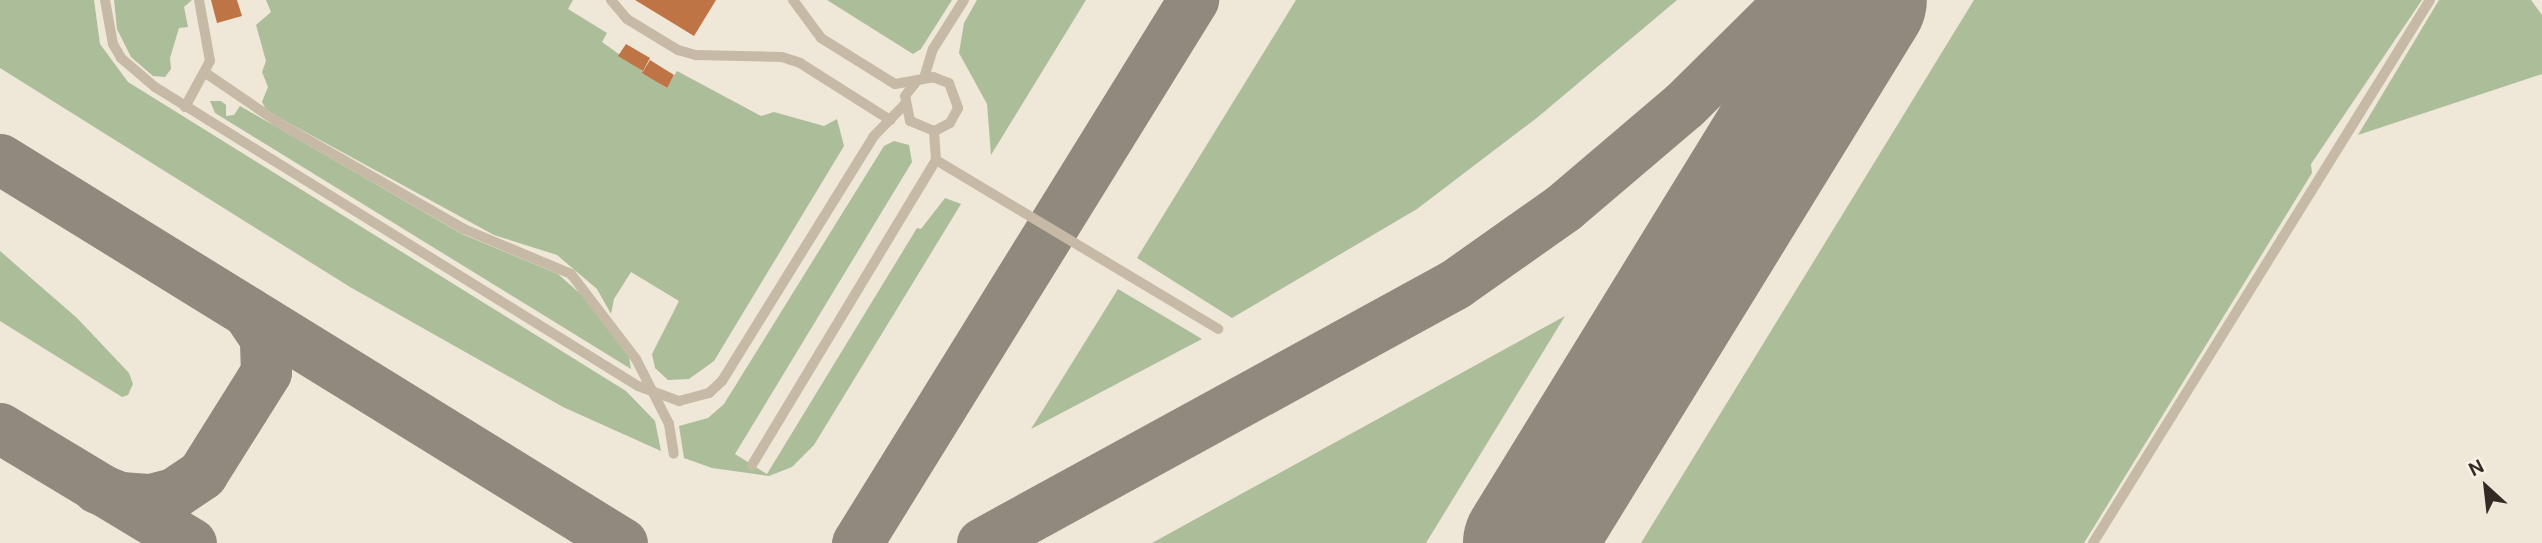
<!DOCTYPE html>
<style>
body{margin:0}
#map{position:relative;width:2542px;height:543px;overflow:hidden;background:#efe7d8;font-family:"DM Sans",sans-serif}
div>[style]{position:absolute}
.green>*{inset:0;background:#acbd99}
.taxiway>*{height:51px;margin:-25.5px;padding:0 25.5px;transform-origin:25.5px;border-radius:25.5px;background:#90897e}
.runway>*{height:130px;margin:-65px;padding:0 65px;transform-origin:65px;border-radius:65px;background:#90897e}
.building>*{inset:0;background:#bf7446}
.lane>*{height:10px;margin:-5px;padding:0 5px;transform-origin:5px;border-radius:5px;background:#c6b9a5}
span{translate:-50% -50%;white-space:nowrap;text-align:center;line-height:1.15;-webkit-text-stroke:6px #f7f1e3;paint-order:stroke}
.north{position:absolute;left:2451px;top:452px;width:70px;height:70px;-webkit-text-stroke:5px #f7f1e3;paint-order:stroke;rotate:333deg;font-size:19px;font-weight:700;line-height:28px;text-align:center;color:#322b25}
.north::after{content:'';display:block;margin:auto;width:24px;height:32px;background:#322b25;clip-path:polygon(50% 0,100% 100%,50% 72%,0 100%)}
</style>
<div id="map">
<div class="green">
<div style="clip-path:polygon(0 0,94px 0,100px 44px,128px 82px,626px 391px,655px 421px,661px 451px,563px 407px,350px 287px,0 68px)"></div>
<div style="clip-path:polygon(114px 0,192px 0,184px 7px,188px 27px,179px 28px,170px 58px,171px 69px,165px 77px,153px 76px,131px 57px,117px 29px)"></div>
<div style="clip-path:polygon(266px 0,573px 0,568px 9px,607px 33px,602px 42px,666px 88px,677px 71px,761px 116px,774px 112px,824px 126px,837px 119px,844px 146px,714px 361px,689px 379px,668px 380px,655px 368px,652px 354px,679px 301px,631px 272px,614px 299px,611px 314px,597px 289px,557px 255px,494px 235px,267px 111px,262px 102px,268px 87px,262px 72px,266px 61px,256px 25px,271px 12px)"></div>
<div style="clip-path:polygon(827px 0,952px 0,921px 49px,913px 54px)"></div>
<div style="clip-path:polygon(977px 0,1086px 0,991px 155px,987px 104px,959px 53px,964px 23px)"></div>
<div style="clip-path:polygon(1296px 0,1677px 0,1538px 117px,1417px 209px,1232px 318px,1137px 258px)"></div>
<div style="clip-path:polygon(1974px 0,2422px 0,2311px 164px,2312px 173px,2084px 543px,1641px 543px)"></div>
<div style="clip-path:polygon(2439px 0,2531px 0,2542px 15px,2542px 74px,2358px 135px)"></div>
<div style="clip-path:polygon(221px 101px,226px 105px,226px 116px,234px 115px,240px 106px,462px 234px,558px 274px,584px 297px,629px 357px,631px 369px,215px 113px,210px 101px)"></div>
<div style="clip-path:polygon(894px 141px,909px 145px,912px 162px,735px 454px,767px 474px,917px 228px,921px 229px,945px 198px,961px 204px,814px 445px,792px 467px,769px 476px,712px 468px,684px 458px,679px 426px,708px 418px,724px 404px,884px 146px)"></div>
<div style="clip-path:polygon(0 251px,77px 318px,129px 373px,133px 384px,128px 395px,122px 397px,0 321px)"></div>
<div style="clip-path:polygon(1118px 289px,1202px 339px,1031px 429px)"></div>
<div style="clip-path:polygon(1565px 316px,1426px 543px,1152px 543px)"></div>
</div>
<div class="taxiway">
<div style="left:0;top:159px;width:731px;rotate:31.69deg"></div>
<div style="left:0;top:428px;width:223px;rotate:31.1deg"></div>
<div style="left:97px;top:488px;width:25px;rotate:21deg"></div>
<div style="left:120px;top:497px;width:31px;rotate:4deg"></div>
<div style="left:151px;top:499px;width:24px;rotate:-15deg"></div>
<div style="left:174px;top:493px;width:34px;rotate:-34deg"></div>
<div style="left:202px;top:474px;width:120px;rotate:-57.9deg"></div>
<div style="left:266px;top:372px;width:34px;rotate:-92deg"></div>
<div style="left:265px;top:338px;width:32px;rotate:-124deg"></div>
<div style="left:857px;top:543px;width:639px;rotate:-58.25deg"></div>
<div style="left:982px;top:543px;width:539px;rotate:-28.7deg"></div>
<div style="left:1455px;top:284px;width:133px;rotate:-35.2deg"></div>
<div style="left:1564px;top:207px;width:157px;rotate:-40.4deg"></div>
<div style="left:1684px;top:105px;width:149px;rotate:-44.7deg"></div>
</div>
<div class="runway">
<div style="left:1528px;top:543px;width:637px;rotate:-58.4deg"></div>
</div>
<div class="building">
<div style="clip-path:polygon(211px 0,237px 0,242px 16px,217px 23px)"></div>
<div style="clip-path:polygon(635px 0,716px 0,694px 36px)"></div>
<div style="clip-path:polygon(626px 44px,650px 58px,643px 71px,618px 56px)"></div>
<div style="clip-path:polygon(650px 60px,674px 75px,667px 88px,642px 73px)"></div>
</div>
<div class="lane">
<div style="left:105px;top:0;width:45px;rotate:79.7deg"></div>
<div style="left:113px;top:44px;width:16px;rotate:60deg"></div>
<div style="left:121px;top:58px;width:45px;rotate:40.5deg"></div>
<div style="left:155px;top:87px;width:568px;rotate:31.76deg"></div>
<div style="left:638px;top:386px;width:44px;rotate:20.1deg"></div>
<div style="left:679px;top:401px;width:31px;rotate:-15deg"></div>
<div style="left:709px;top:393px;width:18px;rotate:-43deg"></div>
<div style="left:722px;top:381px;width:287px;rotate:-58.2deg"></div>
<div style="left:873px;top:137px;width:45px;rotate:-45.9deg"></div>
<div style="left:611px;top:0;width:25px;rotate:50deg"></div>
<div style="left:627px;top:19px;width:60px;rotate:31.3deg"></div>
<div style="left:678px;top:50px;width:19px;rotate:16deg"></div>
<div style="left:696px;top:55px;width:86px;rotate:1.3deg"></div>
<div style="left:782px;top:57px;width:19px;rotate:18deg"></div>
<div style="left:800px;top:63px;width:107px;rotate:32.3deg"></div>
<div style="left:793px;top:0;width:47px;rotate:53.6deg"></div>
<div style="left:821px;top:38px;width:87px;rotate:31.9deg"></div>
<div style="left:895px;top:84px;width:39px;rotate:-10deg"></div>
<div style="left:933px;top:77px;width:17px;rotate:21deg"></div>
<div style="left:949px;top:83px;width:27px;rotate:70deg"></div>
<div style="left:958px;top:108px;width:17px;rotate:118deg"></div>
<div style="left:950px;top:123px;width:18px;rotate:153deg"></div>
<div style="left:934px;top:131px;width:26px;rotate:-157deg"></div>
<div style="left:910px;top:121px;width:25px;rotate:-101deg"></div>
<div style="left:905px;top:96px;width:18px;rotate:-52deg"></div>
<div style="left:207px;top:74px;width:87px;rotate:34.2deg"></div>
<div style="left:279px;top:123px;width:213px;rotate:29.8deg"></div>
<div style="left:464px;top:229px;width:116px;rotate:22.8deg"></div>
<div style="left:571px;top:274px;width:107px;rotate:52.6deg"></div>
<div style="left:636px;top:359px;width:73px;rotate:63.1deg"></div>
<div style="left:669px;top:424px;width:30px;rotate:81deg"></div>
<div style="left:924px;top:78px;width:30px;rotate:-73deg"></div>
<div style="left:933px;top:49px;width:58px;rotate:-57.7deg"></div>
<div style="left:185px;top:107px;width:52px;rotate:-61.5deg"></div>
<div style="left:210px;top:61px;width:62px;rotate:-100.2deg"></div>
<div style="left:936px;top:160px;width:329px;rotate:30.9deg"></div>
<div style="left:752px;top:465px;width:356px;rotate:-58.9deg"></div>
<div style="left:936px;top:160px;width:29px;rotate:-94deg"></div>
<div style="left:2093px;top:543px;width:639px;rotate:-58.18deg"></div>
</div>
<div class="north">N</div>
</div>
